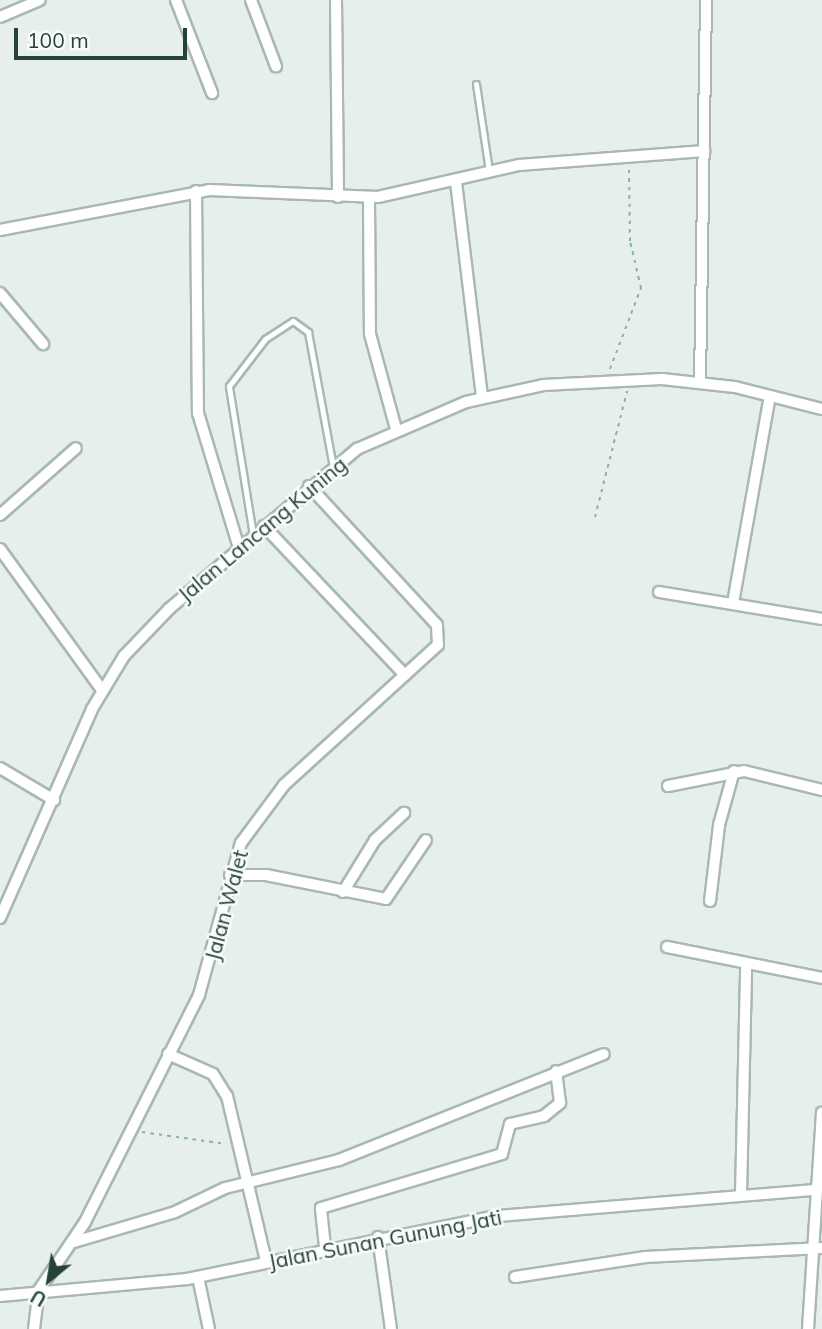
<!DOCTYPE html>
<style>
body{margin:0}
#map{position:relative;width:822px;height:1329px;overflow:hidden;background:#e6efeb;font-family:Mulish,sans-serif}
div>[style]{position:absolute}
.path>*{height:2px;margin-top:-1px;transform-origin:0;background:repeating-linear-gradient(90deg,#86b3a5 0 3.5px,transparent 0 8.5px)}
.roads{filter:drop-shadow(2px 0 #a8b8b2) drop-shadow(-2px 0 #a8b8b2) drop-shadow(0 2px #a8b8b2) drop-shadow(0 -2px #a8b8b2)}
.service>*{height:5px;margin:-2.5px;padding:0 2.5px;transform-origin:2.5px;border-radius:2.5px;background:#fff}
.minor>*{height:10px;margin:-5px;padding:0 5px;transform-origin:5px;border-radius:5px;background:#fff}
span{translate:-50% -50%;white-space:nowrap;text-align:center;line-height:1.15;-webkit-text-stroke:5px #f7fbf9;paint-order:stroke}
.street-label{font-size:21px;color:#24423a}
.north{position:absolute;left:14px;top:1245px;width:70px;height:70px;-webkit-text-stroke:5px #f7fbf9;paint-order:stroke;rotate:210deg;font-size:19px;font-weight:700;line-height:28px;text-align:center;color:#24423a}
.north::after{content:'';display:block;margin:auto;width:24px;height:32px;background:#24423a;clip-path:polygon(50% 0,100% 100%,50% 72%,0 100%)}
.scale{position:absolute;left:14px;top:28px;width:173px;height:32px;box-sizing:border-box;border:4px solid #24423a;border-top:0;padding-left:9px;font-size:21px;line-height:24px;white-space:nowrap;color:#24423a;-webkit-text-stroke:5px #f7fbf9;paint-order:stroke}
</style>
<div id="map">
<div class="path">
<div style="left:610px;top:369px;width:87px;rotate:-69.1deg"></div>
<div style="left:641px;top:288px;width:48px;rotate:-103.2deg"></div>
<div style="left:630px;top:241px;width:71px;rotate:-90.8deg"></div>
<div style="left:595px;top:517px;width:130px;rotate:-75.7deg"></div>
<div style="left:142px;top:1132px;width:85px;rotate:8.1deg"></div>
</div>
<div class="roads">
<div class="service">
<div style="left:476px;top:84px;width:88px;rotate:81.5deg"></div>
<div style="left:253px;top:535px;width:151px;rotate:-99.2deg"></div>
<div style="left:229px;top:386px;width:59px;rotate:-52.5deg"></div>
<div style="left:265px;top:339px;width:33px;rotate:-33deg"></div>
<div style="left:293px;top:321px;width:19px;rotate:36deg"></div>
<div style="left:308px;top:332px;width:137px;rotate:79.5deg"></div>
</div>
<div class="minor">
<div style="left:176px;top:0;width:100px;rotate:68.8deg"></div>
<div style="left:251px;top:0;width:71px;rotate:69.3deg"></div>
<div style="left:336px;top:0;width:197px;rotate:89.4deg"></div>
<div style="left:0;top:17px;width:43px;rotate:-23deg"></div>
<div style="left:456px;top:182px;width:217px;rotate:83.1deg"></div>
<div style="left:196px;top:191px;width:222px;rotate:89.5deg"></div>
<div style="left:198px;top:413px;width:141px;rotate:73.1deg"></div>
<div style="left:369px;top:198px;width:136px;rotate:89.6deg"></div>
<div style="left:370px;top:334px;width:98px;rotate:74.7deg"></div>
<div style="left:0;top:230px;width:213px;rotate:-10.8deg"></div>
<div style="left:209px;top:190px;width:169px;rotate:2.4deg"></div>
<div style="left:378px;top:197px;width:145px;rotate:-12.8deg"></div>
<div style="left:519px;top:165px;width:186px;rotate:-4.3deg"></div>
<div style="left:0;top:293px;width:67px;rotate:49.9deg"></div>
<div style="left:700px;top:382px;width:382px;rotate:-89.1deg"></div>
<div style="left:0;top:515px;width:101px;rotate:-41.4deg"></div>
<div style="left:264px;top:526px;width:205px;rotate:46.6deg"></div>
<div style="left:0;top:549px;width:174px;rotate:54.1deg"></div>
<div style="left:659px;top:592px;width:165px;rotate:9.4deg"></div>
<div style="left:733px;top:603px;width:210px;rotate:-79.9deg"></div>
<div style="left:0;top:768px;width:63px;rotate:30.7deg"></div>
<div style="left:668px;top:786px;width:77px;rotate:-11.2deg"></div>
<div style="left:744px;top:771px;width:80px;rotate:13.7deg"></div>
<div style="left:230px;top:875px;width:36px"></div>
<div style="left:266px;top:875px;width:122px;rotate:11.3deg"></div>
<div style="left:386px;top:899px;width:71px;rotate:-55.9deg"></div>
<div style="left:343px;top:892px;width:61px;rotate:-58.4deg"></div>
<div style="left:375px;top:840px;width:40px;rotate:-43deg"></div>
<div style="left:710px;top:901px;width:77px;rotate:-83.2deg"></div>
<div style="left:719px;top:825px;width:56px;rotate:-74.5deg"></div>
<div style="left:0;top:918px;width:228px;rotate:-66.2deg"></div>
<div style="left:92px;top:709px;width:62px;rotate:-58.9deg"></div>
<div style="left:124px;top:656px;width:65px;rotate:-46.2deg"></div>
<div style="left:169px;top:609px;width:247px;rotate:-40.4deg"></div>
<div style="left:357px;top:449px;width:119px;rotate:-23.3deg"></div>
<div style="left:466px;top:402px;width:79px;rotate:-12.4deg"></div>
<div style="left:543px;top:385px;width:119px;rotate:-2.9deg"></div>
<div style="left:662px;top:379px;width:73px;rotate:6.3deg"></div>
<div style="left:735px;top:387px;width:90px;rotate:14.2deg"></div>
<div style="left:667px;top:947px;width:158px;rotate:11.3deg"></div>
<div style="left:168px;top:1054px;width:49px;rotate:24deg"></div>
<div style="left:213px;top:1074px;width:26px;rotate:58deg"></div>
<div style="left:227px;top:1096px;width:170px;rotate:76.7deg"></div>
<div style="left:741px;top:1194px;width:229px;rotate:-88.7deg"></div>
<div style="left:378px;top:1237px;width:93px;rotate:82deg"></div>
<div style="left:74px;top:1242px;width:105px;rotate:-16.5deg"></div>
<div style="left:175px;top:1212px;width:55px;rotate:-25.6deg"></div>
<div style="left:225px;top:1188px;width:117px;rotate:-13.8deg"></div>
<div style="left:339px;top:1160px;width:285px;rotate:-21.8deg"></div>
<div style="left:325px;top:1247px;width:39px;rotate:-96deg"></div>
<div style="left:321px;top:1208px;width:189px;rotate:-16.6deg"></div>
<div style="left:502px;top:1154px;width:31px;rotate:-75deg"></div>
<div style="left:510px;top:1124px;width:35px;rotate:-13deg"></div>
<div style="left:544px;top:1116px;width:21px;rotate:-39deg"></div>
<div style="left:560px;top:1103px;width:32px;rotate:-97deg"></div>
<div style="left:198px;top:1277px;width:53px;rotate:78.1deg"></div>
<div style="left:515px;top:1277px;width:132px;rotate:-8.7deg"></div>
<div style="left:645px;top:1257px;width:177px;rotate:-2.9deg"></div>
<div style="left:0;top:1296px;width:188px;rotate:-5.2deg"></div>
<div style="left:187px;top:1279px;width:316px;rotate:-11.5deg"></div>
<div style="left:497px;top:1216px;width:317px;rotate:-4.7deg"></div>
<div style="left:34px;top:1329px;width:39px;rotate:-83deg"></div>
<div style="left:39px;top:1290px;width:82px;rotate:-55.9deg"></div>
<div style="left:85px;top:1222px;width:254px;rotate:-63.3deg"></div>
<div style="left:199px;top:995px;width:158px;rotate:-74.6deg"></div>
<div style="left:241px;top:843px;width:72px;rotate:-53.4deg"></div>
<div style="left:284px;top:785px;width:208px;rotate:-42.3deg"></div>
<div style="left:438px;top:645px;width:20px;rotate:-93deg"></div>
<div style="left:437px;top:625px;width:189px;rotate:-132.6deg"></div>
<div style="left:808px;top:1329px;width:217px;rotate:-86.3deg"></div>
</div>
</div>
<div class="street-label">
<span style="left:262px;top:529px;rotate:-40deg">Jalan Lancang Kuning</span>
<span style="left:226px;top:905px;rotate:-75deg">Jalan Walet</span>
<span style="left:385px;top:1239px;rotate:-11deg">Jalan Sunan Gunung Jati</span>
</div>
<div class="north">U</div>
<div class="scale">100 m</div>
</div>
